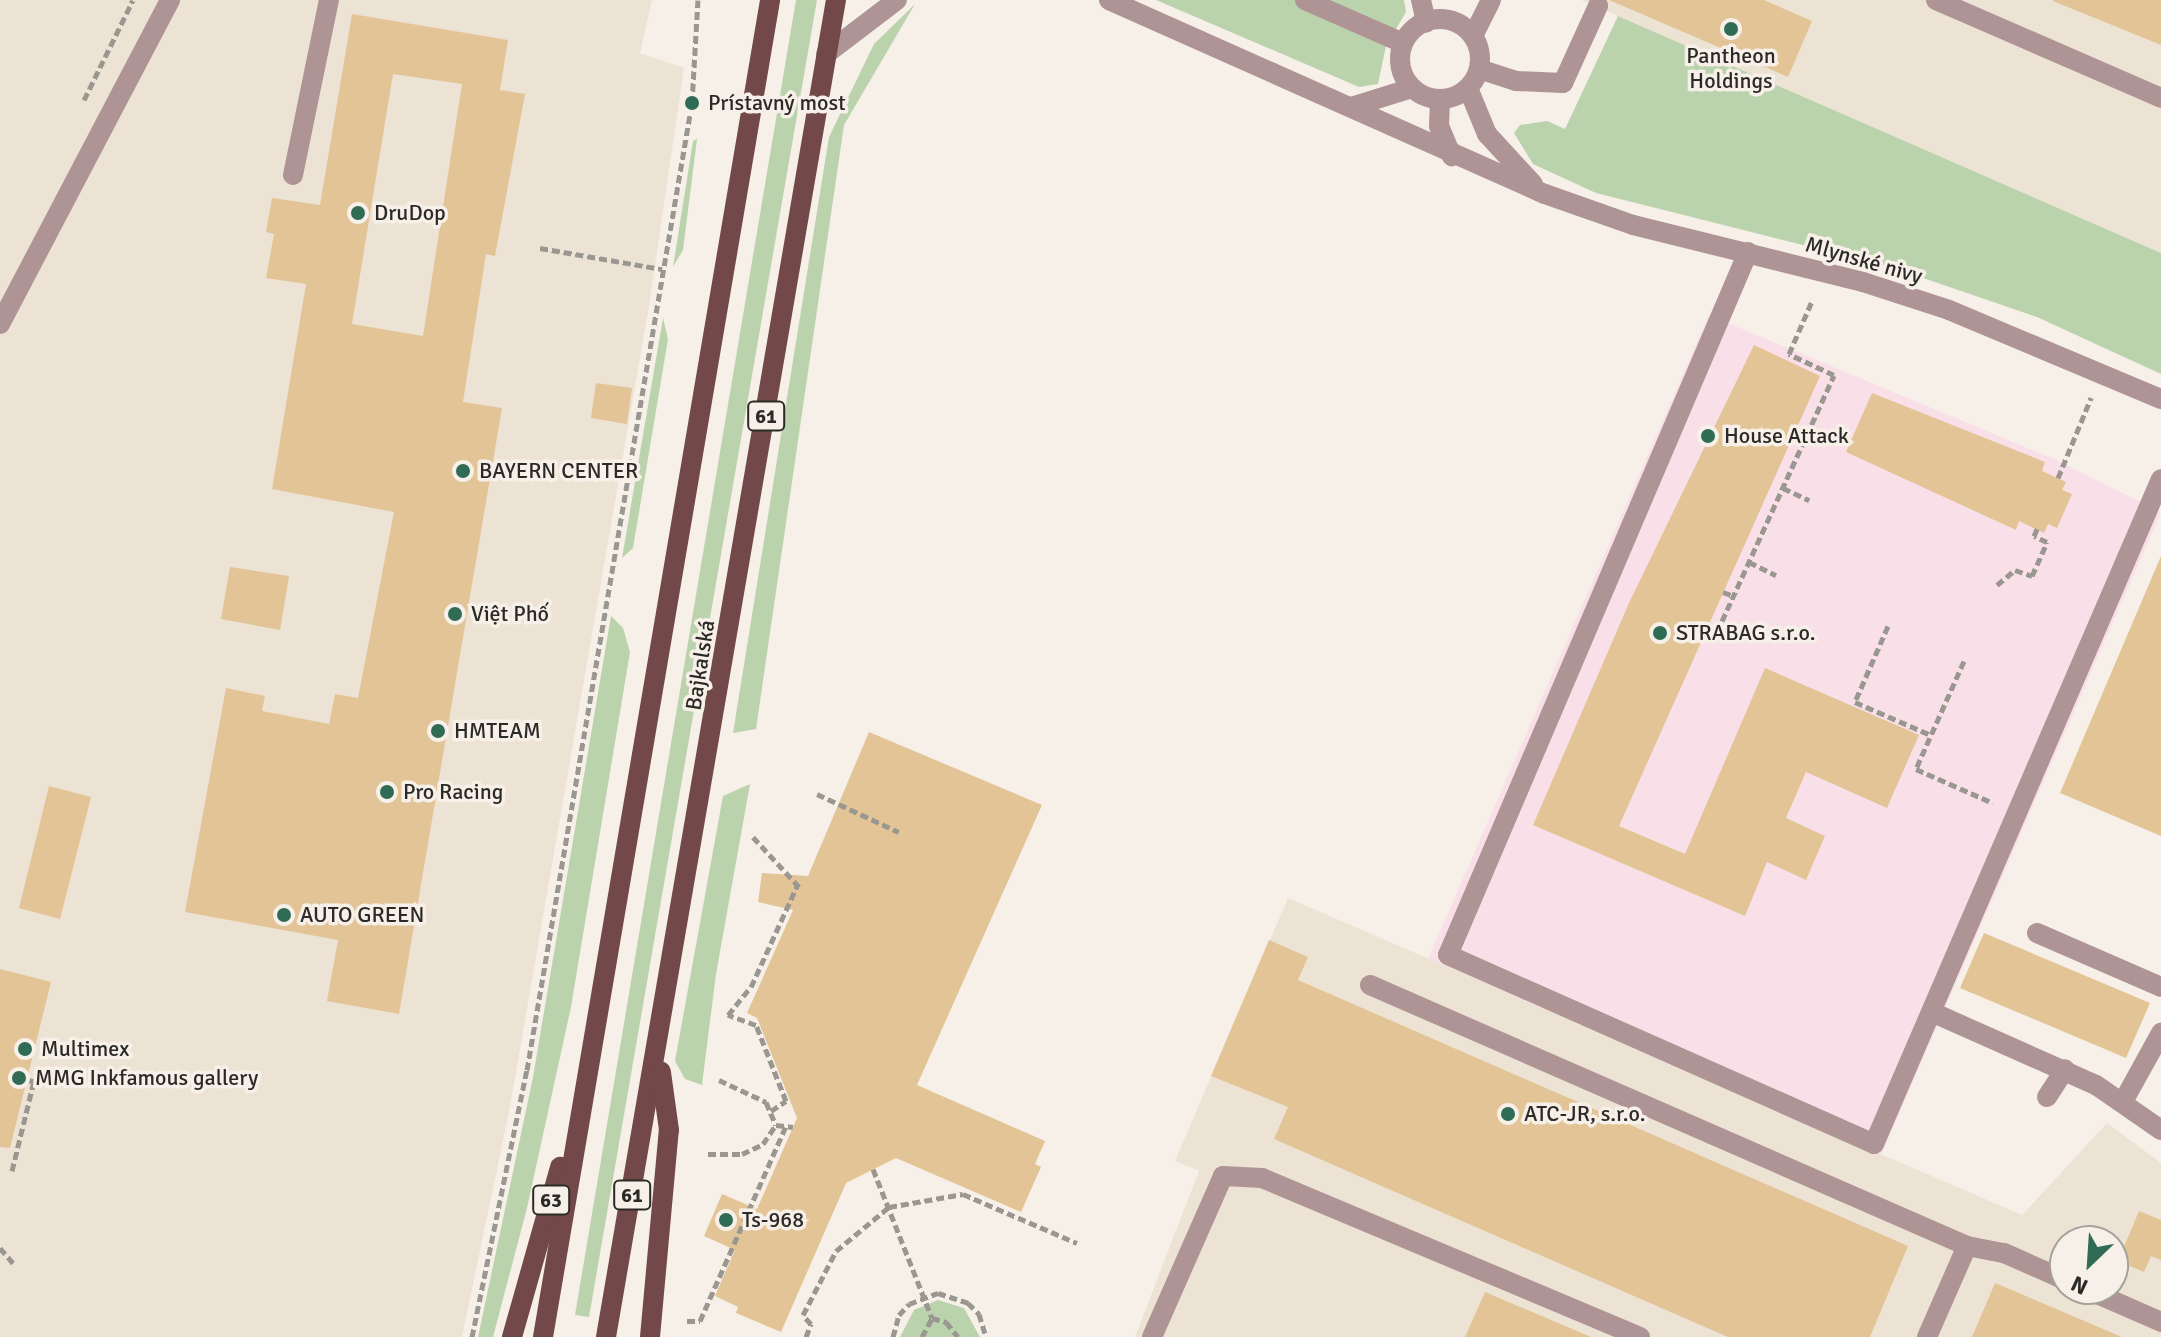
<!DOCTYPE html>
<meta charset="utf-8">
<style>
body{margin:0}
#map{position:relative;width:2161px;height:1337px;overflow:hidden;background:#f6f0e8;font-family:Signika,sans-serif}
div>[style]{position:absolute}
.commercial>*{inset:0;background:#f9e0e8}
.built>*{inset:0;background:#ede3d4}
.green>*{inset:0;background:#bbd3ac}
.building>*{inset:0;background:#e2c496}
.path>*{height:5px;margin-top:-2.5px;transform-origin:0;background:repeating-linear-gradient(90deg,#9a9690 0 8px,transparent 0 12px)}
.lane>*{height:20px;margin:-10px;padding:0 10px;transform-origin:10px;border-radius:10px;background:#ae9494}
.street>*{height:20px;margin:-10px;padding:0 10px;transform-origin:10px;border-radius:10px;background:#ae9494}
.street>.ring{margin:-10px;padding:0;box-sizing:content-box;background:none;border:20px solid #ae9494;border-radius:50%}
.primary>*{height:20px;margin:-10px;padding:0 10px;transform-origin:10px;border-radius:10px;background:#734849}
.dots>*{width:22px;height:22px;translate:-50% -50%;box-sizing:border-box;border:4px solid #f6f0e8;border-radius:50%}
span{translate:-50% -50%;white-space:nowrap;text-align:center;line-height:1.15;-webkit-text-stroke:7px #f6f0e8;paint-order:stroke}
.shield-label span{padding:2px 6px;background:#f6f0e8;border:2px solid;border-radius:6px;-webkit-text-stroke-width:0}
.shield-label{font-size:20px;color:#2c2a27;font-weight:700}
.poi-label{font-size:22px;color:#2c2a27}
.left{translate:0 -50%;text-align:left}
.street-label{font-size:22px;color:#2c2a27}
.north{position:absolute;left:2049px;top:1225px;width:80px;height:80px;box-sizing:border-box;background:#f6f0e8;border:2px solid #a5a19b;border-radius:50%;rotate:205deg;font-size:22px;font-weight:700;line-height:32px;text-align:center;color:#2c2a27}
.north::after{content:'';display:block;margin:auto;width:28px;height:36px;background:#306b55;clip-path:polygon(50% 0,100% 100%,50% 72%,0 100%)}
</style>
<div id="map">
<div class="commercial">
<div style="clip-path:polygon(1709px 315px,2054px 459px,2161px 512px,1881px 1155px,1428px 959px)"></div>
</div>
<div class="built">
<div style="clip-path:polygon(0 0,652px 0,640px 53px,684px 68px,649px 306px,510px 1107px,462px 1337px,0 1337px)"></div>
<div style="clip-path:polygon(1581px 0,2161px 0,2161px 253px,1618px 16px)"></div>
<div style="clip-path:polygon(evenodd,1288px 898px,2022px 1215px,2107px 1123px,2161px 1163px,2161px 1337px,1135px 1337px,1199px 1171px,1175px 1161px,1288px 898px,2065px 1241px,2113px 1241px,2113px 1289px,2065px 1289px,2065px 1241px)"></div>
</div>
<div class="green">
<div style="clip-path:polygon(796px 0,817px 0,589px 1317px,575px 1315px)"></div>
<div style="clip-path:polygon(1156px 0,1404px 0,1406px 12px,1386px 46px,1378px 84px,1359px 87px)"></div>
<div style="clip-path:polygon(915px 4px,844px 125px,756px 729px,733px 733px,829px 137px,874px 44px)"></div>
<div style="clip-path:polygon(1618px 16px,2161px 253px,2161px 374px,2037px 317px,1894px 268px,1596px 193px,1533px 164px,1514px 133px,1520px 125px,1547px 121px,1565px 129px)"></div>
<div style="clip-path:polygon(697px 139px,683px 250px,673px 267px,693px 141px)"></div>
<div style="clip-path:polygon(663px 318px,668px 339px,633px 548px,622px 558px)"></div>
<div style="clip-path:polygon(611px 616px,623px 628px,630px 652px,571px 1007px,527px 1208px,493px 1337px,478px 1337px,533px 1077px)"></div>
<div style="clip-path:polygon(750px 784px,716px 974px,702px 1085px,685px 1079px,675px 1061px,723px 796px)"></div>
<div style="clip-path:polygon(938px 1300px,964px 1308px,980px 1337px,900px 1337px,914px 1310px)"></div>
</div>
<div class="building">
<div style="clip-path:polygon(1609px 0,1764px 0,1812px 21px,1788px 77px)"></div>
<div style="clip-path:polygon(2161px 0,2161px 45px,2053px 1px,2053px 0)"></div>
<div style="clip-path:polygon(evenodd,352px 14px,508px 40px,500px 90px,525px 94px,495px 256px,486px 254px,463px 402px,502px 408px,399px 1014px,327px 1001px,338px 940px,185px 912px,226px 688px,265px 696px,262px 711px,329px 724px,335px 694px,358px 698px,394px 512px,272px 489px,306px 284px,266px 278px,274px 234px,266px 232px,272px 198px,320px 205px,352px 14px,393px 74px,462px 84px,423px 336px,352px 324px,393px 74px)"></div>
<div style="clip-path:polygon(1754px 345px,1820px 376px,1619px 826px,1685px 854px,1765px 668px,1919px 735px,1887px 808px,1806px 772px,1786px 818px,1825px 836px,1806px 880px,1767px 862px,1745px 916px,1533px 825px,1629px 603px)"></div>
<div style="clip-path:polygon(596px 383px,632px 388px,627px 424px,591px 418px)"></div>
<div style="clip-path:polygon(1872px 393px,2045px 462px,2042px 471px,2066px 482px,2062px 490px,2072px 494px,2057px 528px,2048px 524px,2044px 533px,2019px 521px,2016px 530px,1846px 452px)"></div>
<div style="clip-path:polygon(2161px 556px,2161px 836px,2060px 793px)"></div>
<div style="clip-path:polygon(230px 567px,289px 576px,280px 630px,221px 619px)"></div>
<div style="clip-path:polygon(869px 732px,1042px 805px,917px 1085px,1045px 1141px,1035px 1164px,1041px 1167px,1021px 1212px,896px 1158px,846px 1183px,781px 1332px,736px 1313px,738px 1307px,715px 1296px,735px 1250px,704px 1236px,722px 1194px,757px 1209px,797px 1118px,757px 1018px,747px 1013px,793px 910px,758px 902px,762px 873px,808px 876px)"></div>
<div style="clip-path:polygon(49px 786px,91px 797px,60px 919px,19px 908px)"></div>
<div style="clip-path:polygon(1984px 933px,2150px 1003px,2126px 1058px,1960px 988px)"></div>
<div style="clip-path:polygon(1269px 940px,1308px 957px,1298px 980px,1908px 1246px,1870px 1337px,1728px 1337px,1274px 1139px,1288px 1107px,1211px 1076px)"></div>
<div style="clip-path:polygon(0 969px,51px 982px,10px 1148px,0 1147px)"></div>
<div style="clip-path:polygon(2139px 1211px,2161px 1220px,2161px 1260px,2151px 1256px,2144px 1272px,2118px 1261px)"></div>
<div style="clip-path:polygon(1995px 1283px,2122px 1337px,1972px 1337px)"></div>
<div style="clip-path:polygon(1485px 1292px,1591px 1337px,1465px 1337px)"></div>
</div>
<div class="path">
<div style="left:84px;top:100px;width:111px;rotate:-63.9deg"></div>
<div style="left:540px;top:248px;width:124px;rotate:9.8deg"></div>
<div style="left:2058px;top:478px;width:87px;rotate:-67.6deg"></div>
<div style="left:1783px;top:488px;width:29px;rotate:25deg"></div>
<div style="left:1749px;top:562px;width:30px;rotate:26deg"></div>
<div style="left:1997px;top:585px;width:23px;rotate:-40deg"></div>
<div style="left:2015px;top:570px;width:18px;rotate:19deg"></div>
<div style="left:2032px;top:576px;width:37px;rotate:-66deg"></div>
<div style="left:2047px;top:542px;width:14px;rotate:-155deg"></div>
<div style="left:2034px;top:536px;width:8px;rotate:-67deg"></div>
<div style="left:1723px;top:592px;width:12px;rotate:20deg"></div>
<div style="left:1888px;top:626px;width:83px;rotate:113.5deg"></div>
<div style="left:1855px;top:702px;width:83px;rotate:23.5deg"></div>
<div style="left:1717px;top:632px;width:282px;rotate:-65.5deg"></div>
<div style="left:1834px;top:375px;width:50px;rotate:-155deg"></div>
<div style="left:1789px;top:354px;width:58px;rotate:-66.5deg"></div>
<div style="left:1964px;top:661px;width:118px;rotate:114deg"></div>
<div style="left:1916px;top:769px;width:84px;rotate:23.8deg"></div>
<div style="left:817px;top:794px;width:90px;rotate:24.9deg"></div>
<div style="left:753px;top:837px;width:72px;rotate:47.2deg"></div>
<div style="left:719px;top:1080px;width:52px;rotate:25.1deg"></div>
<div style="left:766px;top:1102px;width:25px;rotate:67deg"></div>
<div style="left:776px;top:1125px;width:17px;rotate:7deg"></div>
<div style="left:771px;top:1111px;width:18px;rotate:-34deg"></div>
<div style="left:786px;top:1101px;width:82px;rotate:-111.5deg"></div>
<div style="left:756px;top:1025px;width:30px;rotate:-160deg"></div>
<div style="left:728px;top:1015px;width:36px;rotate:-51deg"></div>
<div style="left:751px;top:987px;width:111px;rotate:-65.5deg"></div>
<div style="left:708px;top:1154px;width:34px"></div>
<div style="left:742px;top:1154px;width:23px;rotate:-25deg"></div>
<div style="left:763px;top:1144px;width:23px;rotate:-56deg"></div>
<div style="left:873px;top:1169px;width:160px;rotate:68.4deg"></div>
<div style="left:932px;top:1318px;width:15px;rotate:16deg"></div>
<div style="left:946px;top:1322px;width:19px;rotate:51deg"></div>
<div style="left:12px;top:1171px;width:93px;rotate:-76.3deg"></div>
<div style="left:34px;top:1081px;width:7px;rotate:-172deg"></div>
<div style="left:0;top:1248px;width:21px;rotate:49deg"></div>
<div style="left:687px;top:1321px;width:13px"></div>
<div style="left:700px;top:1321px;width:213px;rotate:-66.2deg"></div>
<div style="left:472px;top:1337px;width:273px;rotate:-78.4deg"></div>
<div style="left:527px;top:1070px;width:981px;rotate:-80.32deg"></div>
<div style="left:692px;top:103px;width:103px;rotate:-86.7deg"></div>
<div style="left:806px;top:1337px;width:14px;rotate:-69deg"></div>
<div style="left:811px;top:1324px;width:12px;rotate:-132deg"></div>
<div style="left:803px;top:1315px;width:72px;rotate:-62.7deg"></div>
<div style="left:836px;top:1251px;width:69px;rotate:-39.7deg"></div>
<div style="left:889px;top:1207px;width:75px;rotate:-10deg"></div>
<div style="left:963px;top:1194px;width:124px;rotate:23.3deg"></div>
<div style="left:893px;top:1337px;width:23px;rotate:-75deg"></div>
<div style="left:899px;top:1315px;width:15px;rotate:-48deg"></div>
<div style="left:909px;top:1304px;width:31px;rotate:-21deg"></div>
<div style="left:938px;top:1293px;width:32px;rotate:18deg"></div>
<div style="left:968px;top:1303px;width:16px;rotate:45deg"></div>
<div style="left:979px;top:1314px;width:24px;rotate:73deg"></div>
<div style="left:922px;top:1337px;width:21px;rotate:-62deg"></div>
</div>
<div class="lane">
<div style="left:1305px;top:0;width:107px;rotate:23.7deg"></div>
<div style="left:1936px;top:0;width:245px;rotate:23.5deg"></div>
<div style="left:1473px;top:36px;width:40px;rotate:-63.4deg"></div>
<div style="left:1479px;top:69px;width:39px;rotate:18deg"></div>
<div style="left:1516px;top:81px;width:47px;rotate:2.4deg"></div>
<div style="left:1563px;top:83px;width:85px;rotate:-65.6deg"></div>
<div style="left:293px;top:175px;width:179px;rotate:-78.4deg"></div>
<div style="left:1748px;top:252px;width:764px;rotate:113.11deg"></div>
<div style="left:1448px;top:955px;width:466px;rotate:23.9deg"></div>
<div style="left:1874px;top:1144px;width:724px;rotate:-66.66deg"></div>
<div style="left:0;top:324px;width:366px;rotate:-62.3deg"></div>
<div style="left:2037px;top:933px;width:135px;rotate:23.5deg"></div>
<div style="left:1370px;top:985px;width:652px;rotate:23.61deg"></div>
<div style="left:1967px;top:1246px;width:38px;rotate:11deg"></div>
<div style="left:2004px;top:1253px;width:67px;rotate:23.9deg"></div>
<div style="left:1934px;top:1013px;width:177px;rotate:24deg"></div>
<div style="left:2096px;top:1085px;width:79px;rotate:34.7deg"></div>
<div style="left:2047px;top:1097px;width:33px;rotate:-57deg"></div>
<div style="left:2124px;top:1100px;width:77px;rotate:-61.1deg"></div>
<div style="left:2086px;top:1289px;width:82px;rotate:23.7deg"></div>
<div style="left:1152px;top:1337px;width:176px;rotate:-66.2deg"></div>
<div style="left:1223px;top:1176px;width:39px;rotate:3deg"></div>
<div style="left:1262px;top:1178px;width:410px;rotate:22.8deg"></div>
<div style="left:1927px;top:1337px;width:99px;rotate:-66.3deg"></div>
</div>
<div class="street">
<div style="left:1109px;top:0;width:477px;rotate:24deg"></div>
<div style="left:1545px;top:194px;width:93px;rotate:19.4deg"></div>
<div style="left:1633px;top:225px;width:237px;rotate:13.9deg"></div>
<div style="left:1863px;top:282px;width:90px;rotate:18deg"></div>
<div style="left:1949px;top:310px;width:230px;rotate:22.8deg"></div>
<div style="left:1421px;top:0;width:23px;rotate:77deg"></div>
<div class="ring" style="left:1400px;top:19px;width:60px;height:60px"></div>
<div style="left:826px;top:54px;width:89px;rotate:-37.3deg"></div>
<div style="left:1468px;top:88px;width:50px;rotate:67.6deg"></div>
<div style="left:1487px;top:134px;width:68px;rotate:47.4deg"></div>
<div style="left:1440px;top:99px;width:27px;rotate:92deg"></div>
<div style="left:1439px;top:126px;width:33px;rotate:67deg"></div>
<div style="left:1351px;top:107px;width:64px;rotate:-17.3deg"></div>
</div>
<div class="primary">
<div style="left:512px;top:1337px;width:177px;rotate:-74.2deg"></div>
<div style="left:543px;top:1337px;width:1356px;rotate:-80.36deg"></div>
<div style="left:606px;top:1337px;width:1357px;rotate:-80.24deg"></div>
<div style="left:650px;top:1337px;width:208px;rotate:-84.8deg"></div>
<div style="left:669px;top:1130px;width:59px;rotate:-97.9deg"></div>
</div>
<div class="dots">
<div style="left:1731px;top:29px;background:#306b55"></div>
<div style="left:692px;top:103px;background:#306b55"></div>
<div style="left:358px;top:213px;background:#306b55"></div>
<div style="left:1708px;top:436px;background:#306b55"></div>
<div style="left:463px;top:471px;background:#306b55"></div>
<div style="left:455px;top:614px;background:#306b55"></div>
<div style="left:1660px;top:633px;background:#306b55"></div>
<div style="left:438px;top:731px;background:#306b55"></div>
<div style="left:387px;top:792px;background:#306b55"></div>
<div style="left:284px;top:915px;background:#306b55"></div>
<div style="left:25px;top:1049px;background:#306b55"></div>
<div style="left:19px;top:1078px;background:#306b55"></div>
<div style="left:1508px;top:1114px;background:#306b55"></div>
<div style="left:726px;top:1220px;background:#306b55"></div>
</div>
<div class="shield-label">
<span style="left:766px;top:416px">61</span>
<span style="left:632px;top:1195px">61</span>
<span style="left:551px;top:1200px">63</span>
</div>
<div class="poi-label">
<span style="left:1731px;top:68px">Pantheon<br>Holdings</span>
<span class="left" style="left:708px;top:103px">Prístavný most</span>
<span class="left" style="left:374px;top:213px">DruDop</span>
<span class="left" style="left:1724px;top:436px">House Attack</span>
<span class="left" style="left:479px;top:471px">BAYERN CENTER</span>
<span class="left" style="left:471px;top:614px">Việt Phố</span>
<span class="left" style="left:1676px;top:633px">STRABAG s.r.o.</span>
<span class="left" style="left:454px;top:731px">HMTEAM</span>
<span class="left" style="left:403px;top:792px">Pro Racing</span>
<span class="left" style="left:300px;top:915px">AUTO GREEN</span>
<span class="left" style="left:41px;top:1049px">Multimex</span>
<span class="left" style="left:35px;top:1078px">MMG Inkfamous gallery</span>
<span class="left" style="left:1524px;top:1114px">ATC-JR, s.r.o.</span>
<span class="left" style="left:742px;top:1220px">Ts-968</span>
</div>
<div class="street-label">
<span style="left:1864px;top:260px;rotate:16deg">Mlynské nivy</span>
<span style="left:700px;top:665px;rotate:-81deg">Bajkalská</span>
</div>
<div class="north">N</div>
</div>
